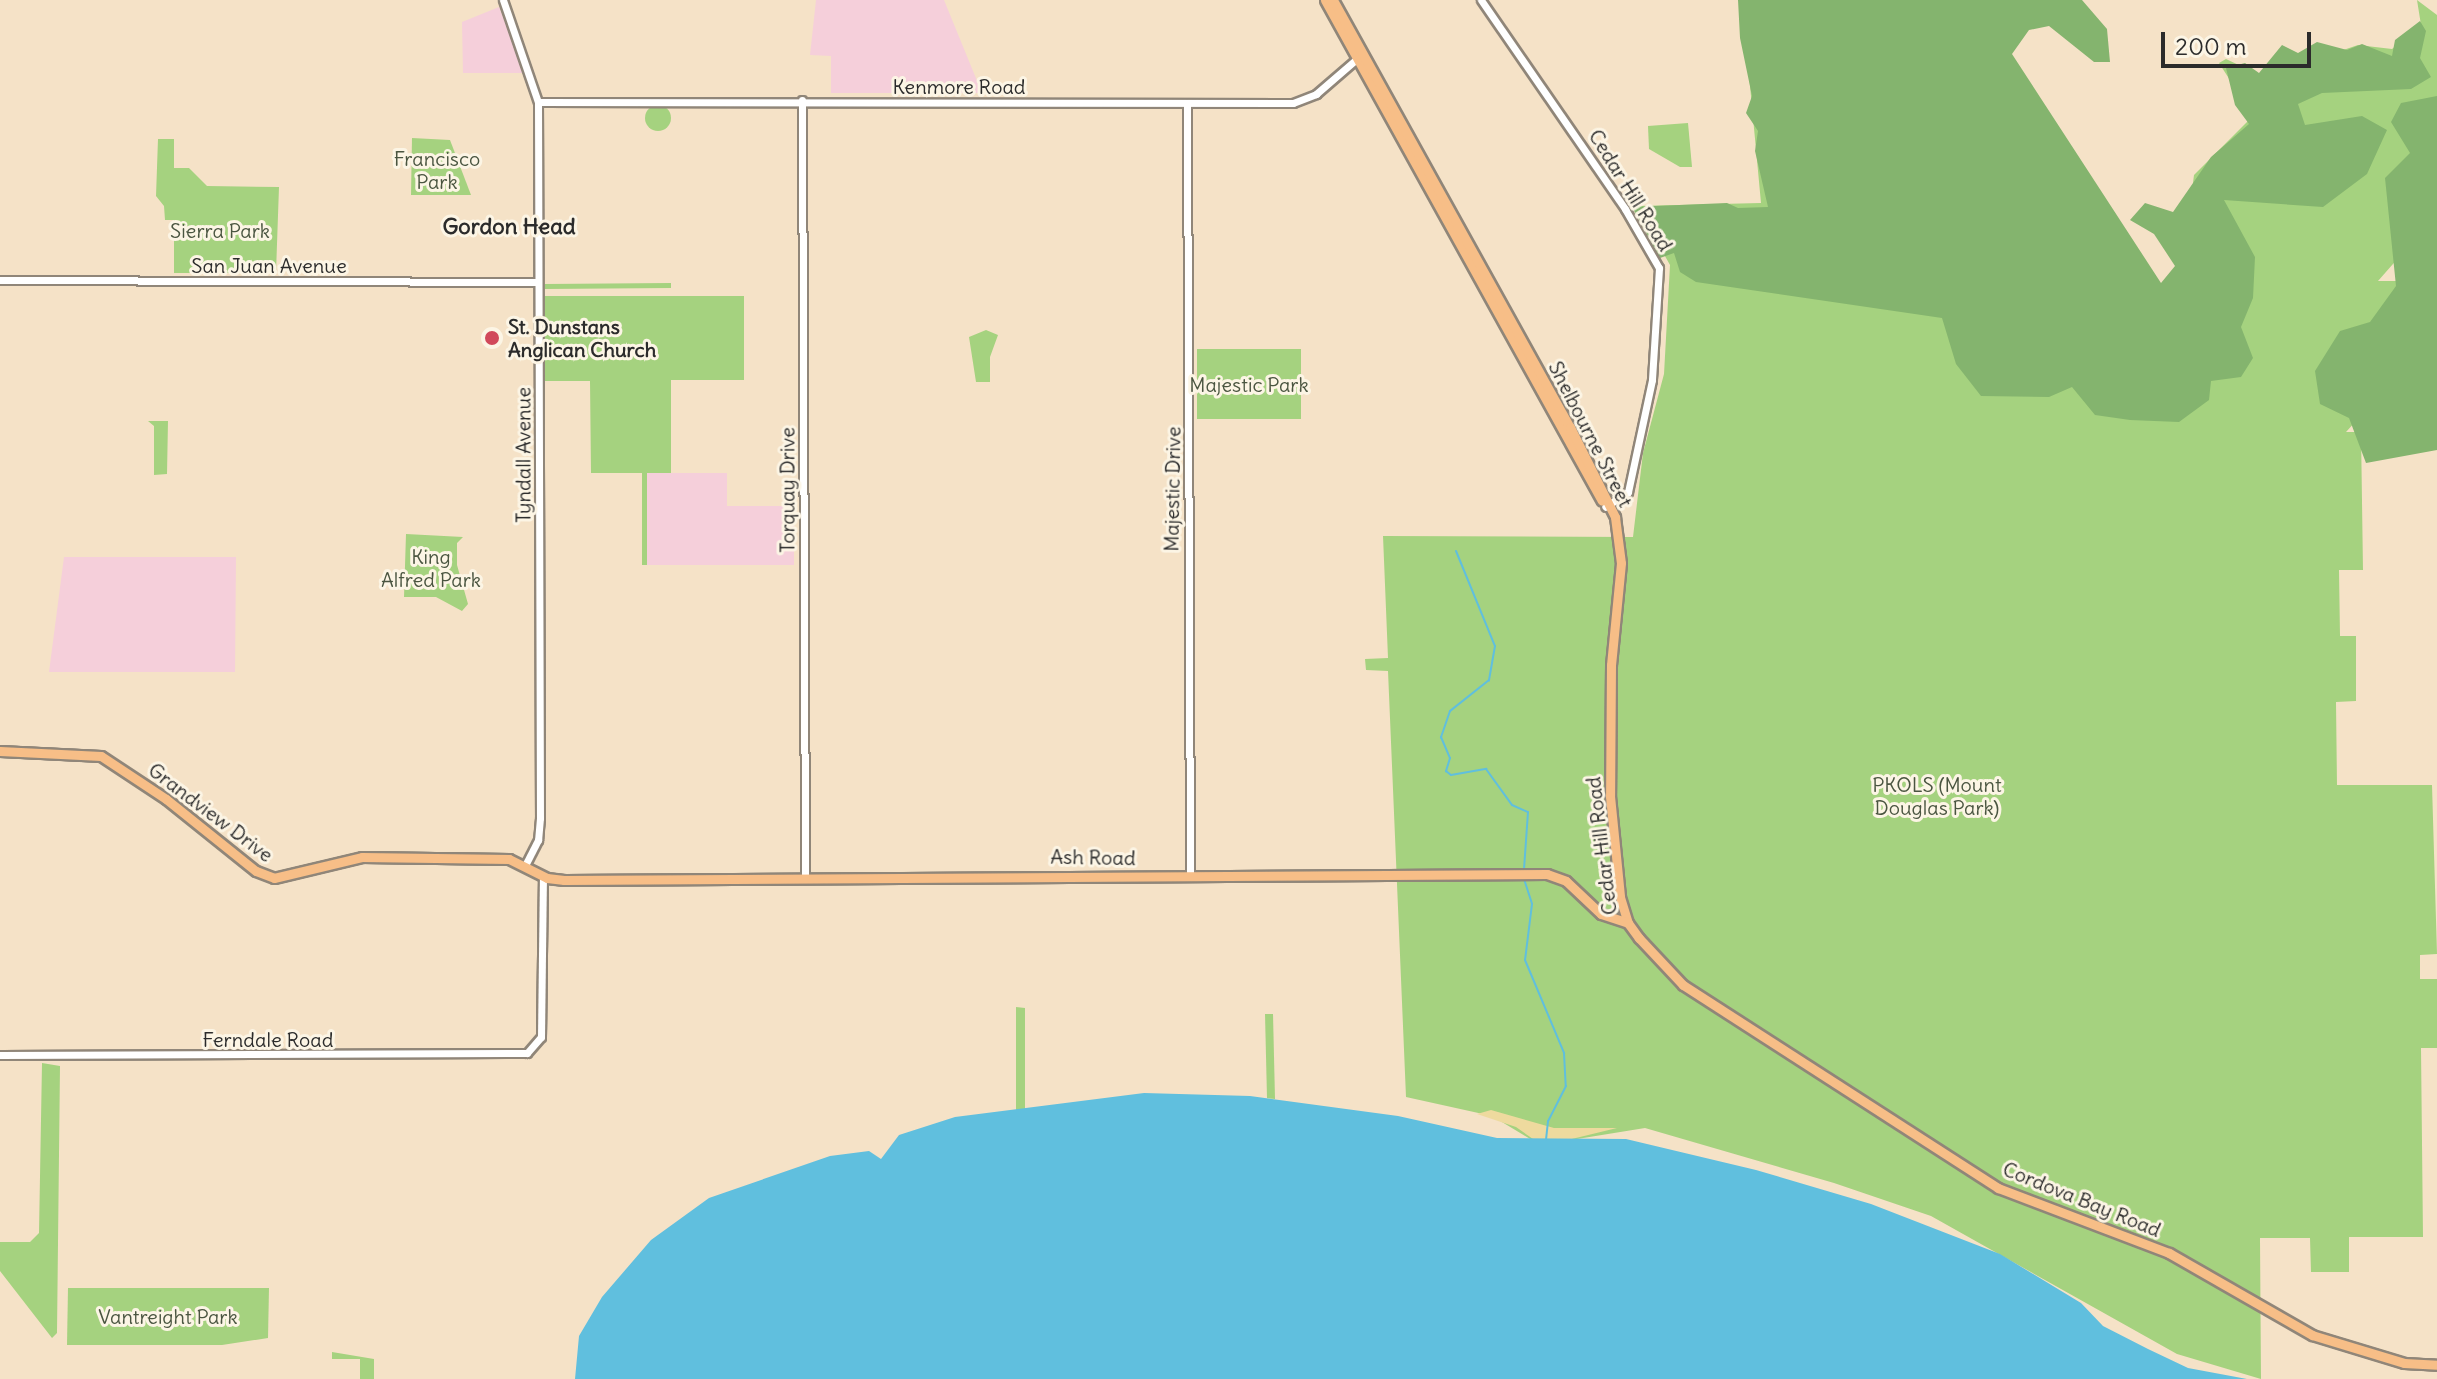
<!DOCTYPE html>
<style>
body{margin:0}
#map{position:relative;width:2437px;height:1379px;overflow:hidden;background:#f5e2c7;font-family:Delius,sans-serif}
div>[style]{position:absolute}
.built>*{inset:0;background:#f5cfda}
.green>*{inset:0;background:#a5d27f}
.round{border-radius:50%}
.forest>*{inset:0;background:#84b46e}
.sand>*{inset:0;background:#eeda9e}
.water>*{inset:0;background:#60bfde}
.stream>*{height:2px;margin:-1px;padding:0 1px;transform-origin:1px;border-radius:1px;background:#60bfde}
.roads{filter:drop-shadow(2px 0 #908679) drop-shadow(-2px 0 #908679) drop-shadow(0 2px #908679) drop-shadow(0 -2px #908679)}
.minor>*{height:7px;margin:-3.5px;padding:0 3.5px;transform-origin:3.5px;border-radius:3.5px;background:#fff}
.major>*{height:9px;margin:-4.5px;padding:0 4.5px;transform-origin:4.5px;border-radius:4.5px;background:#f7be87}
.dots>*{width:22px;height:22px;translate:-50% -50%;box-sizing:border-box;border:4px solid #fcf5e5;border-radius:50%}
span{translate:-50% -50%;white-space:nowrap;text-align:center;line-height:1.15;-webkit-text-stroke:6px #fcf5e5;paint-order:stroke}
.street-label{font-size:20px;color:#2b2b2b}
.park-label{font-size:20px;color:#4a5540}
.poi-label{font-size:20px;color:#2b2b2b;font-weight:700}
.left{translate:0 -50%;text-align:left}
.neighbourhood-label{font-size:22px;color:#2b2b2b;font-weight:700}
.scale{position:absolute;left:2161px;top:32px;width:150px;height:36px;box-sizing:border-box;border:4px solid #2b2b2b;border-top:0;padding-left:10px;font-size:24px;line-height:28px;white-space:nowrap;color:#2b2b2b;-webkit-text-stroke:6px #fcf5e5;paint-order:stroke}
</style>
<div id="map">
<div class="built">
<div style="clip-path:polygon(816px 0,944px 0,982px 93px,831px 93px,831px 56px,810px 55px)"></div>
<div style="clip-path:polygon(499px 7px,525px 73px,463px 73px,462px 22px)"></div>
<div style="clip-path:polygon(647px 473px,727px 473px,727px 506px,794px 506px,794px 565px,647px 565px)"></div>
<div style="clip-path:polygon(64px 557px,236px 557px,235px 672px,49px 672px)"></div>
</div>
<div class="green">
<div style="clip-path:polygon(1742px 0,2161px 291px,2181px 274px,2194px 175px,2253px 116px,2219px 63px,2226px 59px,2264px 77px,2358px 45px,2392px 49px,2421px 25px,2417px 0,2437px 15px,2437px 214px,2378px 281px,2437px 281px,2385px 389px,2346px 432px,2361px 432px,2363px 570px,2339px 570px,2340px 636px,2356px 636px,2356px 701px,2336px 702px,2337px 785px,2432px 785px,2437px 954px,2420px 955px,2420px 979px,2437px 979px,2437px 1048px,2421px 1048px,2423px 1237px,2349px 1237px,2349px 1272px,2311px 1272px,2310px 1238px,2260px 1238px,2261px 1379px,2177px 1354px,1931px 1216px,1834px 1183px,1645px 1128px,1540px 1145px,1492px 1116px,1406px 1097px,1388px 671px,1366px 670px,1365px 659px,1388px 658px,1383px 536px,1633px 537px,1643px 453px,1664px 374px,1670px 265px,1637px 206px,1761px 203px)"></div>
<div class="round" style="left:645px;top:105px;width:26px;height:26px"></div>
<div style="clip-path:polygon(1688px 123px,1692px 167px,1680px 167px,1649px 149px,1648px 126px)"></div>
<div style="clip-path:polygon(412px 138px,450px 140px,471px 195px,411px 195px)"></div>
<div style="clip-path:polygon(158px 139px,174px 139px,174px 168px,189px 168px,207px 186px,279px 187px,276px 273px,174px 273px,174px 220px,165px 220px,164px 206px,156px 196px)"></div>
<div style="clip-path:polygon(671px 283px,671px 288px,545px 289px,545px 284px)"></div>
<div style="clip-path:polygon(744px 296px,744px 380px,671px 380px,671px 473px,647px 473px,647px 565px,642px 565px,642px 473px,591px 473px,590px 381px,545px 381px,544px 296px)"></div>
<div style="clip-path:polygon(986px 330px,998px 335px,990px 357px,990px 382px,976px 382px,969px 337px)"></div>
<div style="clip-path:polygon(1197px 349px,1301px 349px,1301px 419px,1197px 419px)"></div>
<div style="clip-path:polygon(148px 421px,168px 421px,167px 474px,154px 475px,154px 426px)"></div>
<div style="clip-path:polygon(406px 534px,463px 537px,457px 543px,457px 565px,468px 604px,462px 611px,436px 597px,404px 597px)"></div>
<div style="clip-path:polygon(1016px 1007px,1025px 1008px,1025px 1112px,1016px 1112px)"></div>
<div style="clip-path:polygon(1265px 1014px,1273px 1014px,1275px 1099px,1267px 1098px)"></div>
<div style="clip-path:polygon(42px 1063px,60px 1066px,57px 1333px,52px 1338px,0 1271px,0 1242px,30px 1242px,39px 1233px)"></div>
<div style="clip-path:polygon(68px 1288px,269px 1288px,268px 1338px,222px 1345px,67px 1345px)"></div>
<div style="clip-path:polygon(332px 1352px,374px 1359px,374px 1379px,360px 1379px,360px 1359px,332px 1359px)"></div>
</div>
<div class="forest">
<div style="clip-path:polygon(1738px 0,2082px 0,2107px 29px,2110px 62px,2094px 62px,2049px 26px,2029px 30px,2012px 54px,2161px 283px,2175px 266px,2154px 234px,2130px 220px,2145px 203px,2173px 212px,2211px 157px,2249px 124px,2235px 105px,2226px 68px,2245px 63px,2259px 73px,2282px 45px,2298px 53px,2317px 42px,2347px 50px,2362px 44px,2392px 56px,2395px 40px,2420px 21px,2426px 31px,2420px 58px,2431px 77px,2411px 89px,2322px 93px,2298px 104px,2305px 125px,2362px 116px,2387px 130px,2367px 174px,2323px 207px,2224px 200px,2255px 257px,2253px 298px,2241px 327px,2253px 358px,2241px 377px,2211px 381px,2209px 400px,2179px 422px,2130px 420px,2095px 415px,2072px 387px,2049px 397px,1981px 396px,1956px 364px,1942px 318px,1696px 282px,1680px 272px,1674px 253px,1660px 258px,1632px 207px,1727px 203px,1738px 208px,1768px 207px,1755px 151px,1758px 131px,1746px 113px,1752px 96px,1740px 38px)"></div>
<div style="clip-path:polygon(2437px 96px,2437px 450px,2366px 463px,2349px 418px,2320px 404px,2315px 371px,2340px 331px,2370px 322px,2396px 286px,2385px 178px,2410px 153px,2391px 122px,2401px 103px)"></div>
</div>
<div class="sand">
<div style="clip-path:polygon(1491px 1110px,1554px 1128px,1617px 1128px,1543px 1146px,1516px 1127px,1477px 1114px)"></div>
</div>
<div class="water">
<div style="clip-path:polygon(1144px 1093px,1250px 1096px,1398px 1116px,1497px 1138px,1626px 1139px,1756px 1170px,1871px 1204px,2000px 1254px,2081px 1303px,2103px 1326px,2148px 1349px,2188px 1368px,2247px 1379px,575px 1379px,579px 1336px,602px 1297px,651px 1240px,709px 1198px,830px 1156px,869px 1151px,881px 1159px,899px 1135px,955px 1117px)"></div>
</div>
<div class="stream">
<div style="left:1456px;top:551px;width:103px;rotate:67.7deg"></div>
<div style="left:1495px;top:646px;width:35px;rotate:100deg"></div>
<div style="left:1489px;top:680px;width:50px;rotate:141.5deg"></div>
<div style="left:1450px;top:711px;width:28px;rotate:109deg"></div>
<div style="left:1441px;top:737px;width:23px;rotate:67deg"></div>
<div style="left:1450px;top:758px;width:14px;rotate:107deg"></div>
<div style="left:1446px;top:771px;width:6px;rotate:39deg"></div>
<div style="left:1451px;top:775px;width:36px;rotate:-10deg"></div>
<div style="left:1486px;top:769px;width:44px;rotate:54.2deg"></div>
<div style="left:1512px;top:805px;width:17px;rotate:24deg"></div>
<div style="left:1528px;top:812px;width:57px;rotate:94deg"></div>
<div style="left:1524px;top:879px;width:26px;rotate:72deg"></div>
<div style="left:1532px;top:904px;width:56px;rotate:97.1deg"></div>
<div style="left:1525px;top:960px;width:101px;rotate:67.2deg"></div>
<div style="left:1564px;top:1053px;width:33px;rotate:87deg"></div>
<div style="left:1566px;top:1086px;width:39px;rotate:117deg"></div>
<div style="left:1548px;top:1121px;width:19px;rotate:96deg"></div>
</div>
<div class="roads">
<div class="minor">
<div style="left:503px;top:0;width:108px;rotate:71.1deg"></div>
<div style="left:538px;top:102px;width:716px;rotate:89.84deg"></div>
<div style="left:540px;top:818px;width:22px;rotate:95deg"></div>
<div style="left:538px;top:840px;width:29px;rotate:117deg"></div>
<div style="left:1481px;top:0;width:254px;rotate:55.4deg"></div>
<div style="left:1625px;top:209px;width:68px;rotate:60deg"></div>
<div style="left:1659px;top:268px;width:112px;rotate:93.6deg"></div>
<div style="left:1652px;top:380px;width:115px;rotate:102.1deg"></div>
<div style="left:1628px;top:492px;width:27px;rotate:147deg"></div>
<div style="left:802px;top:100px;width:779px;rotate:89.78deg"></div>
<div style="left:538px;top:102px;width:755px;rotate:0.08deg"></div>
<div style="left:1293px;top:103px;width:25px;rotate:-21deg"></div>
<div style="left:1316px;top:94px;width:58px;rotate:-40.8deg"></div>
<div style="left:1187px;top:103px;width:772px;rotate:89.78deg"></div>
<div style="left:0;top:280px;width:538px;rotate:0.21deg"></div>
<div style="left:0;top:1055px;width:527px;rotate:-0.22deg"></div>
<div style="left:527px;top:1053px;width:21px;rotate:-49deg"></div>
<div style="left:541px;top:1037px;width:160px;rotate:-89.3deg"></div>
</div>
<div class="major">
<div style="left:1325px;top:0;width:572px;rotate:61.06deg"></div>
<div style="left:1333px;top:0;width:488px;rotate:61deg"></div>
<div style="left:1570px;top:427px;width:101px;rotate:63.4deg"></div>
<div style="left:1615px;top:517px;width:46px;rotate:82.6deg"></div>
<div style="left:1621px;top:563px;width:102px;rotate:95.6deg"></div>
<div style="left:1611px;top:665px;width:131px;rotate:90.4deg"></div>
<div style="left:1610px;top:796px;width:101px;rotate:84.3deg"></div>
<div style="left:1620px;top:897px;width:27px;rotate:73deg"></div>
<div style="left:1628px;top:923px;width:19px;rotate:54deg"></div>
<div style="left:1639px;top:938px;width:64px;rotate:46.9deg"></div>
<div style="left:1683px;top:985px;width:375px;rotate:32.8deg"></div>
<div style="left:1998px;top:1188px;width:183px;rotate:20.8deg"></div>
<div style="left:2169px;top:1253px;width:165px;rotate:29.8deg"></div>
<div style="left:2312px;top:1335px;width:96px;rotate:16.9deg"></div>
<div style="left:2404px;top:1363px;width:33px;rotate:3deg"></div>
<div style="left:0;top:751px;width:101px;rotate:2.8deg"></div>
<div style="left:101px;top:756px;width:78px;rotate:33.5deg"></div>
<div style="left:166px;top:799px;width:115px;rotate:38.7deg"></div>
<div style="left:256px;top:871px;width:19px;rotate:21deg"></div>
<div style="left:274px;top:878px;width:90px;rotate:-13.4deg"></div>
<div style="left:362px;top:857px;width:147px;rotate:0.8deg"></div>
<div style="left:509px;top:859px;width:42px;rotate:26.6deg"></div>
<div style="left:547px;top:878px;width:17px;rotate:7deg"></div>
<div style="left:564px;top:880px;width:983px;rotate:-0.35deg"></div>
<div style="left:1547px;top:874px;width:20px;rotate:20deg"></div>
<div style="left:1566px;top:881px;width:48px;rotate:43.3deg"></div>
<div style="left:1601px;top:914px;width:28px;rotate:18deg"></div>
</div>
</div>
<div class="dots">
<div style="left:492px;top:338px;background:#d1495b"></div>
</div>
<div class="street-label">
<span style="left:959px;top:86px">Kenmore Road</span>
<span style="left:1631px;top:190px;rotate:58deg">Cedar Hill Road</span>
<span style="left:269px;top:265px">San Juan Avenue</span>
<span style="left:1591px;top:434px;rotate:63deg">Shelbourne Street</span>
<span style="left:523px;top:455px;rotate:-90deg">Tyndall Avenue</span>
<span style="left:1172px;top:489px;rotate:-89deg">Majestic Drive</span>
<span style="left:787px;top:490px;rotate:-90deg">Torquay Drive</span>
<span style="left:211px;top:812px;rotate:37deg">Grandview Drive</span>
<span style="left:1601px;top:846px;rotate:-97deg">Cedar Hill Road</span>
<span style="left:1093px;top:857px;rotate:1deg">Ash Road</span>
<span style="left:268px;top:1039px">Ferndale Road</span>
<span style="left:2082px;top:1199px;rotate:22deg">Cordova Bay Road</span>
</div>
<div class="park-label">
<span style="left:437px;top:170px">Francisco<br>Park</span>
<span style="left:220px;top:230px">Sierra Park</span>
<span style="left:1249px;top:384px">Majestic Park</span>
<span style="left:431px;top:568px">King<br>Alfred Park</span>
<span style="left:1937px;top:796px">PKOLS (Mount<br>Douglas Park)</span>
<span style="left:168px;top:1316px">Vantreight Park</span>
</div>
<div class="poi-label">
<span class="left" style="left:508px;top:338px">St. Dunstans<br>Anglican Church</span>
</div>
<div class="neighbourhood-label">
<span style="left:509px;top:227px">Gordon Head</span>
</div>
<div class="scale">200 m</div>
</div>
